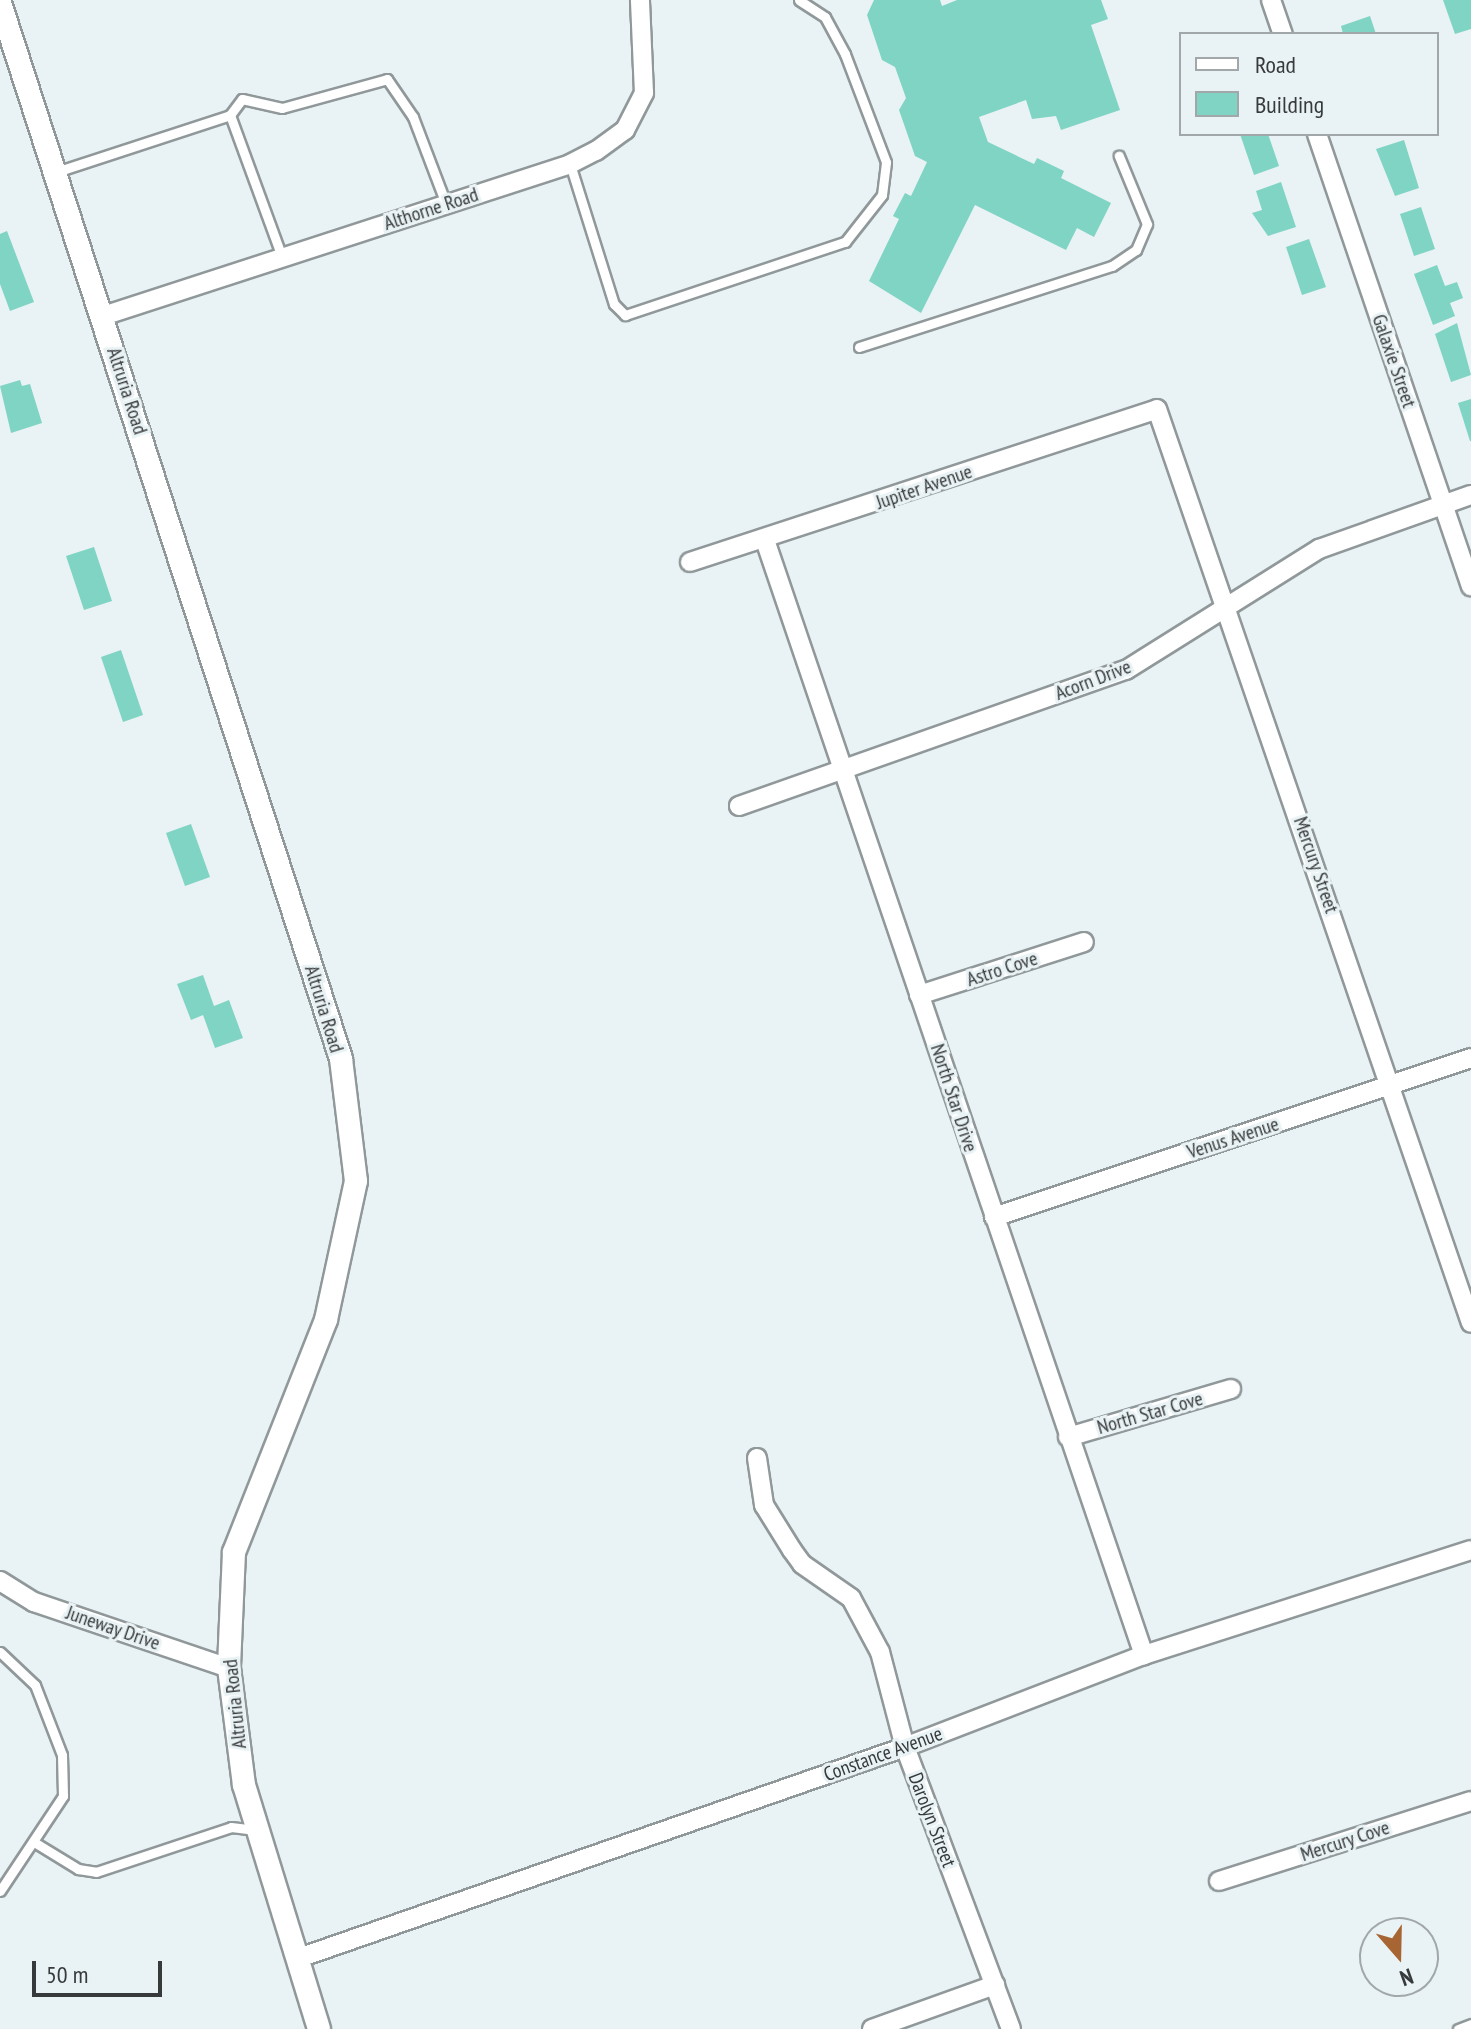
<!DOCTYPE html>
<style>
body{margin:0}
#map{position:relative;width:1471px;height:2029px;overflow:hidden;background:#e9f2f4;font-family:"PT Sans Narrow",sans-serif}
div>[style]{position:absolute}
.building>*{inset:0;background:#7fd4c4}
.roads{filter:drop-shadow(2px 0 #90989a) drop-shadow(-2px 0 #90989a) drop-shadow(0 2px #90989a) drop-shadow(0 -2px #90989a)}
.service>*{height:9px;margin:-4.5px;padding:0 4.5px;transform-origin:4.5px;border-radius:4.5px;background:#fff}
.minor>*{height:18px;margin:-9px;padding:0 9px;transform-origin:9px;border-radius:9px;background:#fff}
.tertiary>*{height:22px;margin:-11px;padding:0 11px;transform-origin:11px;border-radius:11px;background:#fff}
span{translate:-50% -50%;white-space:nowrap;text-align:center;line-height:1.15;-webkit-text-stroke:6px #e9f2f4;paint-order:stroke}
.street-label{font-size:20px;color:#373a3b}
.legend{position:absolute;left:1179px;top:32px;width:260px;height:104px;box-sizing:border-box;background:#e9f2f4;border:2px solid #a2a8aa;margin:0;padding:10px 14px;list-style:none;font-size:24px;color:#373a3b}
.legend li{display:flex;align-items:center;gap:16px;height:40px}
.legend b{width:40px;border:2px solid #a2a8aa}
.north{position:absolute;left:1359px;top:1917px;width:80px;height:80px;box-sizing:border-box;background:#e9f2f4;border:2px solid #a2a8aa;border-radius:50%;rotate:160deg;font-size:22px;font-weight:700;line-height:32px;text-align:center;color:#373a3b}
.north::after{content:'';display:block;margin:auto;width:28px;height:36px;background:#a86534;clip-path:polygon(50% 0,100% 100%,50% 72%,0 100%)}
.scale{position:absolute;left:32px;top:1961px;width:130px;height:36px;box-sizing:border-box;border:4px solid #373a3b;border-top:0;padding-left:10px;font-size:24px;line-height:28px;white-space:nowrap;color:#373a3b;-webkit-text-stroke:6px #e9f2f4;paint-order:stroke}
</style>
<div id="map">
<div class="building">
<div style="clip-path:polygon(874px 0,940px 0,942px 6px,957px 0,1101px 0,1108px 19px,1091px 25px,1120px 110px,1061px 130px,1056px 116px,1032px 119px,1026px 100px,979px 117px,988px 142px,1034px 164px,1037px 158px,1064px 171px,1061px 178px,1111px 203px,1094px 237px,1077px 228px,1066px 250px,975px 205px,921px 313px,869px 281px,899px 219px,893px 216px,905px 193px,911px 196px,927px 162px,915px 156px,899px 110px,906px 98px,895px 67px,882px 60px,867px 15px)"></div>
<div style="clip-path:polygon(1443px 0,1471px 0,1471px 29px,1455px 34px)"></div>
<div style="clip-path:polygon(1370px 16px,1376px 34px,1343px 34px,1341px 26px)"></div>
<div style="clip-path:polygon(1240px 134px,1268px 134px,1279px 166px,1254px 175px)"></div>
<div style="clip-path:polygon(1404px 140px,1419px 188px,1395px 196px,1376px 149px)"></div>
<div style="clip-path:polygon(1281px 182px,1296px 227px,1268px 236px,1252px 213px,1262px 210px,1256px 191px)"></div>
<div style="clip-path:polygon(1421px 207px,1435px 249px,1414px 256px,1400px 214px)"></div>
<div style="clip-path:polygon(7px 231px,34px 302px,10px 311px,0 284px,0 234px)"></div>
<div style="clip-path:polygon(1309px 239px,1326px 287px,1302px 295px,1286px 247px)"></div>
<div style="clip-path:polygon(1437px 265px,1445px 286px,1457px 282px,1463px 298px,1450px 303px,1455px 316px,1433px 325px,1414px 274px)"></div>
<div style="clip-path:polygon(1457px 323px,1471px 375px,1451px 382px,1435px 334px)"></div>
<div style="clip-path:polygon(20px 380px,22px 386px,30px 384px,42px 423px,11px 433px,0 386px)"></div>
<div style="clip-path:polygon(1471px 399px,1471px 441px,1470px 441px,1458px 403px)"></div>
<div style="clip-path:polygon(94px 547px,112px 601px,84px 610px,66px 556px)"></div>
<div style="clip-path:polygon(121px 650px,143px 715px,123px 722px,101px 657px)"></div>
<div style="clip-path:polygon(191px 824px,210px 877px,185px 886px,166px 833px)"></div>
<div style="clip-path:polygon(203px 975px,214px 1006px,229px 1000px,243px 1038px,215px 1048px,203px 1015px,191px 1020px,177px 984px)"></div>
</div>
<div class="roads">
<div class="service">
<div style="left:230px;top:115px;width:20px;rotate:-53deg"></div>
<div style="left:242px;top:99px;width:41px;rotate:12.7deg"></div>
<div style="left:282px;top:108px;width:109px;rotate:-15.4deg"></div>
<div style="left:387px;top:79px;width:46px;rotate:55.6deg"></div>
<div style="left:413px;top:117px;width:93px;rotate:69.2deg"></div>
<div style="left:570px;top:164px;width:147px;rotate:72.6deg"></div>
<div style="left:614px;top:304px;width:16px;rotate:45deg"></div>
<div style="left:625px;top:315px;width:232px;rotate:-18.4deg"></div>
<div style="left:845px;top:242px;width:60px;rotate:-51.8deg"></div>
<div style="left:882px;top:195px;width:33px;rotate:-83deg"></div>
<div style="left:886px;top:162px;width:116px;rotate:-110.8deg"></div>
<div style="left:845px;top:54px;width:42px;rotate:-118.4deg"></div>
<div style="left:825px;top:17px;width:31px;rotate:-147deg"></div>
<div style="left:56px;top:172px;width:183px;rotate:-18.1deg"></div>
<div style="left:230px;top:115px;width:151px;rotate:69.9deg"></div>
<div style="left:859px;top:347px;width:266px;rotate:-17.8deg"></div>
<div style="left:1112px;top:266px;width:29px;rotate:-34deg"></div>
<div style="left:1136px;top:250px;width:28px;rotate:-67deg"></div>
<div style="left:1147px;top:224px;width:74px;rotate:-112.4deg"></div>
<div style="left:0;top:1652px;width:48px;rotate:43.3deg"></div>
<div style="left:35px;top:1685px;width:75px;rotate:68.9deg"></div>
<div style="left:62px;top:1755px;width:41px;rotate:88.6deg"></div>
<div style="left:63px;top:1796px;width:114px;rotate:123.6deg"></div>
<div style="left:34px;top:1842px;width:52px;rotate:31.5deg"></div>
<div style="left:78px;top:1869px;width:18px;rotate:9deg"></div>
<div style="left:96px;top:1872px;width:142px;rotate:-18.4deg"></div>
<div style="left:231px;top:1827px;width:25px;rotate:7deg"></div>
<div style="left:1458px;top:2029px;width:14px;rotate:-21deg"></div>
</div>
<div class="minor">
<div style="left:1271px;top:0;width:36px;rotate:71deg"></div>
<div style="left:1317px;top:134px;width:478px;rotate:71.2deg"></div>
<div style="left:103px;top:316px;width:491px;rotate:-18deg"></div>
<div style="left:570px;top:164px;width:29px;rotate:-27deg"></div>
<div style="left:596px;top:151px;width:36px;rotate:-36deg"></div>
<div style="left:625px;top:130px;width:42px;rotate:-62.8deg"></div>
<div style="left:644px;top:93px;width:93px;rotate:-92.5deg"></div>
<div style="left:765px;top:540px;width:1178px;rotate:71.23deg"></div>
<div style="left:690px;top:562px;width:491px;rotate:-18.1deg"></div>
<div style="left:1157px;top:409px;width:966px;rotate:71.04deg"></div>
<div style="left:739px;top:806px;width:410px;rotate:-19.4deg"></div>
<div style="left:1126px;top:670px;width:228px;rotate:-32.1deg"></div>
<div style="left:1319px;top:549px;width:161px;rotate:-19.6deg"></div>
<div style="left:919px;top:995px;width:173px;rotate:-17.8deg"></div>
<div style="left:994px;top:1217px;width:503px;rotate:-18.43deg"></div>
<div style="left:1068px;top:1437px;width:170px;rotate:-16.4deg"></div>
<div style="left:757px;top:1458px;width:48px;rotate:81.5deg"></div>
<div style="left:764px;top:1505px;width:53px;rotate:58.1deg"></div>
<div style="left:792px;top:1550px;width:17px;rotate:54deg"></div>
<div style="left:802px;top:1564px;width:60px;rotate:34.8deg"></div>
<div style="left:851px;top:1598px;width:61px;rotate:61.8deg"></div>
<div style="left:880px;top:1652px;width:98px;rotate:75.3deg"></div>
<div style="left:905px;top:1747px;width:301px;rotate:69.4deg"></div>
<div style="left:0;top:1581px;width:40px;rotate:32deg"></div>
<div style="left:34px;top:1602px;width:206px;rotate:18.7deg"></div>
<div style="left:1219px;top:1881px;width:264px;rotate:-17.6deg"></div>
<div style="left:296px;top:1959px;width:645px;rotate:-19.19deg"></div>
<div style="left:905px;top:1747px;width:256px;rotate:-21.1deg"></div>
<div style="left:1144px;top:1655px;width:343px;rotate:-17.8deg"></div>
<div style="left:872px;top:2029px;width:131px;rotate:-19.7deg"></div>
</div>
<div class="tertiary">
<div style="left:0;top:3px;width:1110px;rotate:72.1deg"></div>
<div style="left:341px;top:1059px;width:123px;rotate:83deg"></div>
<div style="left:356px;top:1181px;width:142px;rotate:102.2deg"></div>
<div style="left:326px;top:1320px;width:250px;rotate:111.6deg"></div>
<div style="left:234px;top:1552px;width:116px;rotate:92.5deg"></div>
<div style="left:229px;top:1668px;width:118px;rotate:82.7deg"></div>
<div style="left:244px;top:1785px;width:255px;rotate:72.9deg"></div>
</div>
</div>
<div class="street-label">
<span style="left:431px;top:209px;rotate:-18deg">Althorne Road</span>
<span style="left:1394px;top:361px;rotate:71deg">Galaxie Street</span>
<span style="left:127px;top:391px;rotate:72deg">Altruria Road</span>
<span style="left:924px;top:487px;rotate:-19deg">Jupiter Avenue</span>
<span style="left:1093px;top:680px;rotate:-21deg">Acorn Drive</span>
<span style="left:1316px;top:865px;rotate:71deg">Mercury Street</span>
<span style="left:1002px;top:969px;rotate:-18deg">Astro Cove</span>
<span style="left:324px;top:1009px;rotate:73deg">Altruria Road</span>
<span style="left:954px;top:1098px;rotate:72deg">North Star Drive</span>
<span style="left:1233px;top:1138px;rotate:-18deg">Venus Avenue</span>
<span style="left:1150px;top:1413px;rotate:-16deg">North Star Cove</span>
<span style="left:113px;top:1628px;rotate:19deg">Juneway Drive</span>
<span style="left:235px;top:1704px;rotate:-96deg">Altruria Road</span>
<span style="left:883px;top:1754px;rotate:-20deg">Constance Avenue</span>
<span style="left:932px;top:1820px;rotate:69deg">Darolyn Street</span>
<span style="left:1345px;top:1841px;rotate:-18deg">Mercury Cove</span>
</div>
<ul class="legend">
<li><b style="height:10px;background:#fff"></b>Road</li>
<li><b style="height:22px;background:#7fd4c4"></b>Building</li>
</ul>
<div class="north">N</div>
<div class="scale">50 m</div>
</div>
